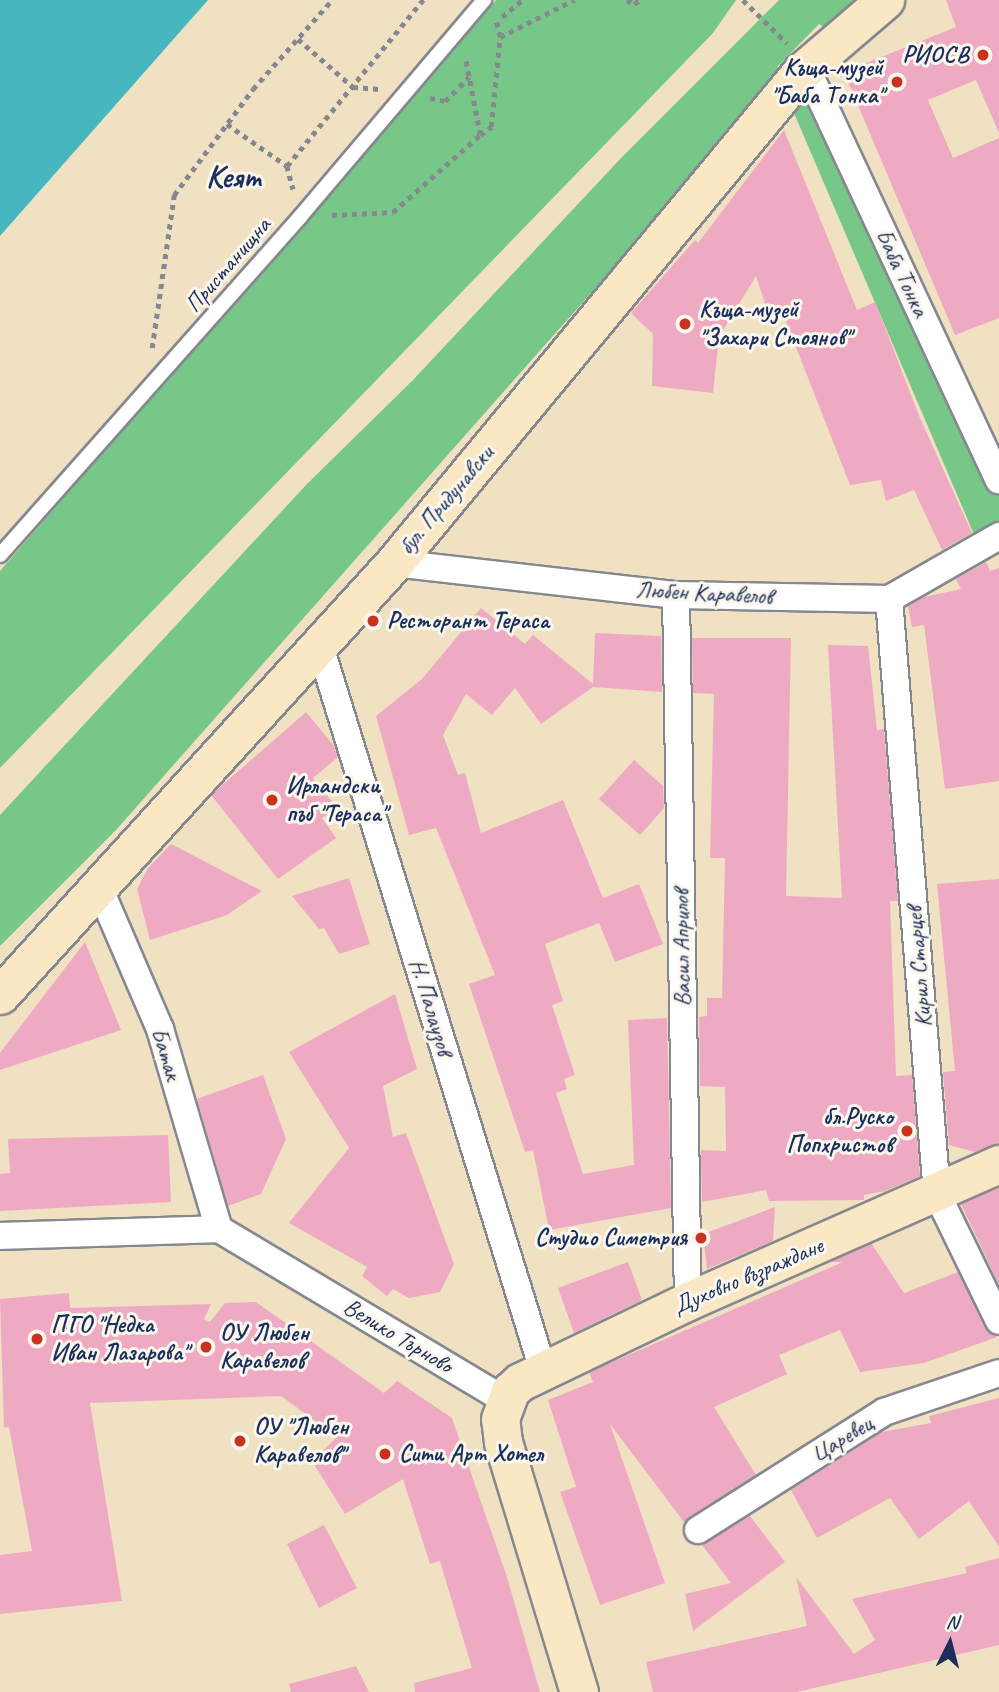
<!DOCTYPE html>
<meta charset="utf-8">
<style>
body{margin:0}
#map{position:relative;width:999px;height:1692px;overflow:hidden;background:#f0e1c3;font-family:Caveat,sans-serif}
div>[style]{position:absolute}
.green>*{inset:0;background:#76c788}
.water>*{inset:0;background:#47b7bf}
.building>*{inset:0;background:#eeaac3}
.path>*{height:4.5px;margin-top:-2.25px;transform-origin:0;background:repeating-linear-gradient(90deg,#868890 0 5px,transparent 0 10px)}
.roads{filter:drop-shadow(2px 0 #868890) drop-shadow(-2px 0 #868890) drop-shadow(0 2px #868890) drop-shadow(0 -2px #868890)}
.lane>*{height:14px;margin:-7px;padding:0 7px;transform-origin:7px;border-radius:7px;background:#fff}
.street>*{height:26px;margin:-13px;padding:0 13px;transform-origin:13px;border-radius:13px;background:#fff}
.secondary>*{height:37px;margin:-18.5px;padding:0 18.5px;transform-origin:18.5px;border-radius:18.5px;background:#fae7c3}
.dots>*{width:19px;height:19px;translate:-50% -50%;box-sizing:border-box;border:4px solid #fbf7ec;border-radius:50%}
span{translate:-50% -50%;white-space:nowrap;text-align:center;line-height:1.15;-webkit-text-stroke:6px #fbf7ec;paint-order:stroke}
.poi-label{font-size:24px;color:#1b2f5e;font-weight:700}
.right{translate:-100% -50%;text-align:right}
.left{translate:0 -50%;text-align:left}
.street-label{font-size:24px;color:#1b2f5e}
.district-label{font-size:32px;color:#1b2f5e;font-weight:700}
.north{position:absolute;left:915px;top:1608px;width:70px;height:70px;-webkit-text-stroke:5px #fbf7ec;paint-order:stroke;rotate:6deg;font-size:19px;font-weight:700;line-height:28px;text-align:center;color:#1b2f5e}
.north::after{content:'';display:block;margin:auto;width:24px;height:32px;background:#1b2f5e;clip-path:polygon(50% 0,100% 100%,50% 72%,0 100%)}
</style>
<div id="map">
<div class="green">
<div style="clip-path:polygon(496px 0,736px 0,713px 33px,0 768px,0 571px)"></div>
<div style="clip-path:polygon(779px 0,869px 0,834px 34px,819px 24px,777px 67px,790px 83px,691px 180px,116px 830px,0 946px,0 815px,307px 484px,413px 380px,622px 157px)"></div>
<div style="clip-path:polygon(801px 72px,999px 448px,999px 538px,979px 546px,785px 92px)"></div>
</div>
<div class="water">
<div style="clip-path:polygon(0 0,208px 0,0 236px)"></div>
</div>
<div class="building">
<div style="clip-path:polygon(946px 0,999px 0,999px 133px,976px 80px,928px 100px,953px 158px,999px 138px,999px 318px,955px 335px,844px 72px,956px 27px)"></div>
<div style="clip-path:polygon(784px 130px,857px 310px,875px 302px,920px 418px,972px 533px,942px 550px,914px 490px,886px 501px,881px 480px,850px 485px,783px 314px,770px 319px,756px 276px,719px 337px,713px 393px,652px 386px,653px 334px,631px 313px,695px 240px,698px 243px)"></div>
<div style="clip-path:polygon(986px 562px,990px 571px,999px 568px,999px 781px,945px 789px,924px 625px,912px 627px,908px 606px,924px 597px,961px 589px,956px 579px)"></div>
<div style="clip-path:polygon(481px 608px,525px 644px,533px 635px,593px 684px,595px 633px,661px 636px,662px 692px,593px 687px,541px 724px,515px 688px,492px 715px,466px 694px,443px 735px,458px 775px,465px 773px,481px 833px,563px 800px,603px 898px,639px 884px,663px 944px,615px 962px,599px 923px,545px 944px,563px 1001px,552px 1005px,575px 1075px,564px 1079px,567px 1089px,556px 1093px,583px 1174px,634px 1165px,628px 1020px,667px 1018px,671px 1208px,549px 1230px,533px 1150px,525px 1152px,469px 984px,495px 975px,436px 828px,409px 835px,376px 716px,422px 679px)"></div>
<div style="clip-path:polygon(692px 638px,791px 638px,786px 896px,842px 898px,828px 645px,868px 646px,877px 730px,884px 729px,898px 901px,890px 901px,896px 1076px,912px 1075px,920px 1176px,885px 1191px,864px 1195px,864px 1200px,769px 1201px,766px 1190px,702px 1202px,701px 1150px,726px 1151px,725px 1087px,700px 1086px,699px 1017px,707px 1016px,707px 998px,722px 998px,725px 858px,710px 858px,714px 694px,693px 693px)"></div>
<div style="clip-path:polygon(306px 712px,334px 746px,338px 757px,313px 778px,337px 808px,322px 818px,336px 838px,278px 879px,211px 795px)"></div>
<div style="clip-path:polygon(634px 760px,663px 786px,664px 808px,640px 835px,599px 799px)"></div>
<div style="clip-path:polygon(171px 844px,262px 891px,227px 915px,150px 940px,137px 889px,148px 868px)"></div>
<div style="clip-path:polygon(349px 878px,370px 944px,339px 954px,324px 928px,319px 929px,292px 896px)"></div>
<div style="clip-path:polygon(999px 879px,999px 1143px,975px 1152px,949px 1145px,943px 1072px,955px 1071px,937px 884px)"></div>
<div style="clip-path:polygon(85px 942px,121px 1030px,0 1070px,0 1053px)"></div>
<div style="clip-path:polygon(395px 994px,417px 1069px,383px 1086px,393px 1137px,406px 1133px,454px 1264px,440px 1292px,409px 1298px,393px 1289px,387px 1296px,362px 1276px,367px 1267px,289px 1223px,349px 1148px,289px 1052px)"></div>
<div style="clip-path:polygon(263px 1075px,286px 1139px,261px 1194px,228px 1206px,197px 1099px)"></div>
<div style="clip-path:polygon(168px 1135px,171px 1202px,0 1211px,0 1174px,10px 1173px,8px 1139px)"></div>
<div style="clip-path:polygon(999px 1187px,999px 1285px,961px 1204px)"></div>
<div style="clip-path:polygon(775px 1207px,773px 1241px,707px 1269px,703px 1234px)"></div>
<div style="clip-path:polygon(871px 1243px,904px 1293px,958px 1272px,985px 1328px,997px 1337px,924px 1363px,860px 1372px,840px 1330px,779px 1355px,787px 1374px,714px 1407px,756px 1475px,684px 1522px,610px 1424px,665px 1583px,600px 1605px,560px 1492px,576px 1487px,548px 1400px,593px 1382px,589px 1372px,843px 1262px,828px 1262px)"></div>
<div style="clip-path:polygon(628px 1262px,642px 1300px,574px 1333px,558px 1288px)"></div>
<div style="clip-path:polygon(69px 1293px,70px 1308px,211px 1304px,204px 1319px,210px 1322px,225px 1303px,256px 1302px,384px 1393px,397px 1381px,452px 1418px,507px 1577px,540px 1692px,415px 1692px,414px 1683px,472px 1668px,440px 1561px,430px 1564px,403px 1479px,345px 1514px,312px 1461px,337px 1437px,281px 1396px,90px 1403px,122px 1601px,0 1614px,0 1555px,32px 1551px,9px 1427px,4px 1428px,0 1299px)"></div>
<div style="clip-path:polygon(999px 1398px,999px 1547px,969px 1501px,919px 1539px,890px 1498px,817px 1538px,791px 1490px,882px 1432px,931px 1423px,929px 1416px)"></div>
<div style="clip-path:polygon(750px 1516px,785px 1562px,693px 1631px,685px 1594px,731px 1583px,702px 1545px)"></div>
<div style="clip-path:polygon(324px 1525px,357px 1588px,319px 1608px,287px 1544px)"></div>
<div style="clip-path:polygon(999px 1558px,999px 1645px,797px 1692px,653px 1692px,646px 1662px,807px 1626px,796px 1577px,854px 1654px,875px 1640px,852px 1599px,967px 1573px,965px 1567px)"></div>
<div style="clip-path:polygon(356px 1666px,369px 1692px,291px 1692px,289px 1684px)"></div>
</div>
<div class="path">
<div style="left:627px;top:0;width:8px;rotate:30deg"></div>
<div style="left:634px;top:4px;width:7px;rotate:-34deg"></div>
<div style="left:743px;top:0;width:62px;rotate:44.3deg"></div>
<div style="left:502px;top:17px;width:26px;rotate:-40deg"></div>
<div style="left:500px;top:37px;width:83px;rotate:-26.6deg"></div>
<div style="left:298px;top:39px;width:73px;rotate:41.1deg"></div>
<div style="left:353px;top:87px;width:27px;rotate:4deg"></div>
<div style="left:430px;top:98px;width:15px;rotate:11deg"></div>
<div style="left:445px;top:101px;width:34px;rotate:-45deg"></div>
<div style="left:227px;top:124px;width:73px;rotate:35deg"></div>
<div style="left:287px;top:166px;width:24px;rotate:75deg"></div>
<div style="left:480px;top:135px;width:14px;rotate:-36deg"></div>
<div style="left:491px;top:127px;width:90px;rotate:-84.3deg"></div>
<div style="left:500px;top:37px;width:16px;rotate:-104deg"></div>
<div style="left:287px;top:166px;width:215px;rotate:-50.7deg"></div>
<div style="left:332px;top:215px;width:61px;rotate:-2.8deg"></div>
<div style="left:393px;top:212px;width:116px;rotate:-41.5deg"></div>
<div style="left:480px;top:135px;width:80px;rotate:-100.8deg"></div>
<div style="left:152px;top:348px;width:155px;rotate:-81.8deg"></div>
<div style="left:174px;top:195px;width:132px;rotate:-53.3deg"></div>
<div style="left:253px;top:89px;width:119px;rotate:-48.4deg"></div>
</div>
<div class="roads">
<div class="lane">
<div style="left:0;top:555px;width:452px;rotate:-48.4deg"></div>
<div style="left:300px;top:217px;width:285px;rotate:-49.7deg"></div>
</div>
<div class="street">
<div style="left:806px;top:67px;width:456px;rotate:65deg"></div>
<div style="left:394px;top:563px;width:284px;rotate:6.5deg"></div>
<div style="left:676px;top:595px;width:213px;rotate:1.1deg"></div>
<div style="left:889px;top:599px;width:127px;rotate:-29.8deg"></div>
<div style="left:676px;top:595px;width:706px;rotate:89.03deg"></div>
<div style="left:889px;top:599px;width:597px;rotate:85.39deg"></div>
<div style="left:937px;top:1194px;width:141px;rotate:64deg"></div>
<div style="left:319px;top:643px;width:761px;rotate:72.88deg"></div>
<div style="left:98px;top:885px;width:157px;rotate:66.7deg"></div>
<div style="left:160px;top:1029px;width:209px;rotate:73.6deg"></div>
<div style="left:0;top:1236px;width:219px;rotate:-1.8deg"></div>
<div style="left:219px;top:1229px;width:333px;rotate:30.9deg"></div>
<div style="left:698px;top:1530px;width:220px;rotate:-32.4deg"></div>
<div style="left:884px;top:1412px;width:121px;rotate:-18.7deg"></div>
</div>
<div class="secondary">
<div style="left:0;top:995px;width:585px;rotate:-47.63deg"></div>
<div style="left:394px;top:563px;width:638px;rotate:-50.34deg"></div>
<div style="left:801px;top:72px;width:111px;rotate:-40.6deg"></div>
<div style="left:579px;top:1692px;width:261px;rotate:-106.9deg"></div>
<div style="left:503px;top:1442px;width:23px;rotate:-97deg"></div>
<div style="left:500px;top:1419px;width:30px;rotate:-70deg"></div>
<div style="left:510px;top:1391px;width:13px;rotate:-42deg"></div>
<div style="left:520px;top:1382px;width:187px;rotate:-25.7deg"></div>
<div style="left:688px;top:1301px;width:340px;rotate:-23.8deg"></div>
</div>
</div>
<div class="dots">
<div style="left:983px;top:55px;background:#c8321e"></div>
<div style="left:897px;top:82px;background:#c8321e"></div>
<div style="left:685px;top:324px;background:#c8321e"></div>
<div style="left:373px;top:621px;background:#c8321e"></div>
<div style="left:272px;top:800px;background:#c8321e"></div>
<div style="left:907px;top:1131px;background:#c8321e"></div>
<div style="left:701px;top:1238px;background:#c8321e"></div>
<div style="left:37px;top:1339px;background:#c8321e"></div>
<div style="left:206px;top:1347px;background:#c8321e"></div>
<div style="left:240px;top:1441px;background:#c8321e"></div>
<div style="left:385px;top:1454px;background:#c8321e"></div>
</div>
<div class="poi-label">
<span class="right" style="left:969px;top:55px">РИОСВ</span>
<span class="right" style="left:883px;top:82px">Къща-музей<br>"Баба Тонка"</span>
<span class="left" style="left:699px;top:324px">Къща-музей<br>"Захари Стоянов"</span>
<span class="left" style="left:387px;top:621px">Ресторант Тераса</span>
<span class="left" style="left:286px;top:800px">Ирландски<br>пъб "Тераса"</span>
<span class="right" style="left:893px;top:1131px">бл.Руско<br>Попхристов</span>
<span class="right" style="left:687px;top:1238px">Студио Симетрия</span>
<span class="left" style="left:51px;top:1339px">ПГО "Недка<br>Иван Лазарова"</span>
<span class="left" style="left:220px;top:1347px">ОУ Любен<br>Каравелов</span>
<span class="left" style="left:254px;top:1441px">ОУ "Любен<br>Каравелов"</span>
<span class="left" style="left:399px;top:1454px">Сити Арт Хотел</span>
</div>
<div class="street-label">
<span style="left:228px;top:265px;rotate:-49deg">Пристанищна</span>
<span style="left:902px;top:273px;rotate:65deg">Баба Тонка</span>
<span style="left:446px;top:500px;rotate:-50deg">бул. Придунавски</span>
<span style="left:704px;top:593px;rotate:3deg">Любен Каравелов</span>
<span style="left:682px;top:948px;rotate:-91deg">Васил Априлов</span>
<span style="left:919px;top:967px;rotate:-95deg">Кирил Старцев</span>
<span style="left:431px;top:1007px;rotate:73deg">Н. Палаузов</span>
<span style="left:166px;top:1054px;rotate:72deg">Батак</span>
<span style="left:748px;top:1276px;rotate:-23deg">Духовно възраждане</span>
<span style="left:398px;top:1336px;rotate:31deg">Велико Търново</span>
<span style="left:842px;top:1439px;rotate:-32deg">Царевец</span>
</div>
<div class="district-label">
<span style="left:233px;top:177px">Кеят</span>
</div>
<div class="north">N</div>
</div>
